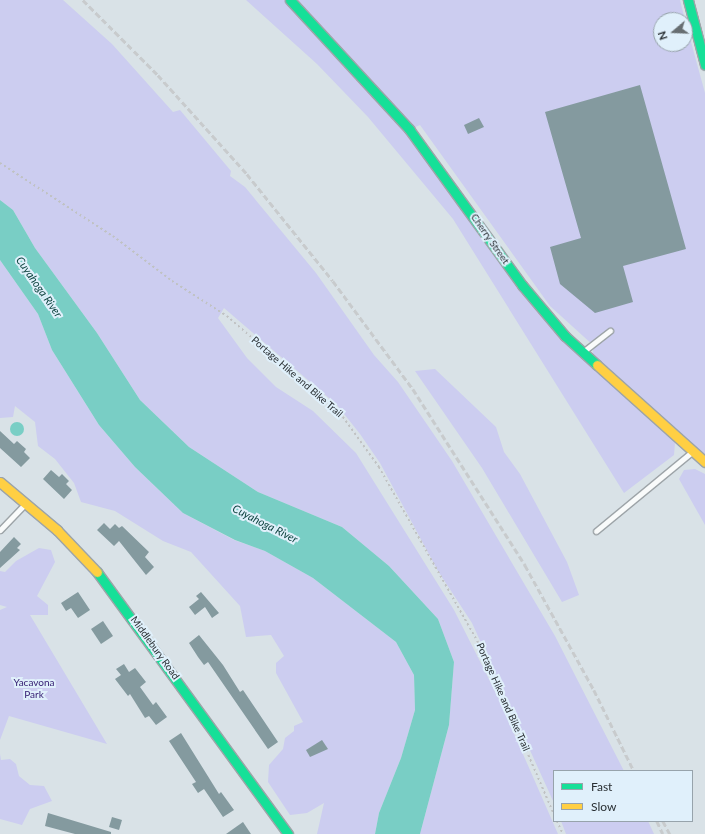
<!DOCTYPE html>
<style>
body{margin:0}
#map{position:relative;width:705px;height:834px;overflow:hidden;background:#d9e2e7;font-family:Lato,sans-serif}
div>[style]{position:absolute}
.green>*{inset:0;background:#cccdf0}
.water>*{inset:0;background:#79cec5}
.round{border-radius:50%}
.building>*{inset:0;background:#849a9f}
.path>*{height:1.5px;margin-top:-0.75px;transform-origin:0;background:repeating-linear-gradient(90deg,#c0c2c3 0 2px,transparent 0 5px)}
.roads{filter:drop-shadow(1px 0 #9da4a8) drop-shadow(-1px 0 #9da4a8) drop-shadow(0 1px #9da4a8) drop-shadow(0 -1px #9da4a8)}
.lane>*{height:5px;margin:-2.5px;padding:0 2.5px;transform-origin:2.5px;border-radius:2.5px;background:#f9fbfb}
.fast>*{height:9px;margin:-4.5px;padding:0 4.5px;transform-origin:4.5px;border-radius:4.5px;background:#16e098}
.slow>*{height:9px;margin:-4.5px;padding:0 4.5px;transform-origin:4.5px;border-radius:4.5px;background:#ffcf43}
.rail>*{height:2.5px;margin-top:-1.25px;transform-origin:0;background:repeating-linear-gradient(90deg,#c8cbcd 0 6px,transparent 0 9px)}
span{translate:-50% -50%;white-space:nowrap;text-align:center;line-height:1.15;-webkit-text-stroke:4px #e0f0fb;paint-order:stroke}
.street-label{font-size:10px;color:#292f33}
.park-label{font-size:10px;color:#321b70}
.water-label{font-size:11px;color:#083f3a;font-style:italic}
.legend{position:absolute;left:553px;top:770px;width:140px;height:52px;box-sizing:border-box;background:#e0f0fb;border:1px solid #97a3ab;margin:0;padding:5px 7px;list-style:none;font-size:12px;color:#292f33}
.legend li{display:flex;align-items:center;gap:8px;height:20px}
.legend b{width:20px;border:1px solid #97a3ab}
.north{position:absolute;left:653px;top:12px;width:40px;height:40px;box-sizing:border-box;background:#e0f0fb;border:1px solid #97a3ab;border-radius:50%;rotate:251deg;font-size:11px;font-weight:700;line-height:16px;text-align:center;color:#292f33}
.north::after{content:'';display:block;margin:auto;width:14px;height:18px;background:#676e72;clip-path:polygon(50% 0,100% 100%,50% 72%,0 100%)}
</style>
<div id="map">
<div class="green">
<div style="clip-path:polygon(0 0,63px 0,112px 44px,173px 112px,180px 110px,231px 171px,230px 176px,245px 187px,316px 273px,374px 355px,398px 382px,452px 461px,555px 636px,624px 771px,554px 771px,554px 803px,472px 623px,438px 571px,380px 463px,360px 434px,337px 405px,224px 308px,218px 318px,247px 358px,276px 387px,313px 411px,356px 453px,454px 610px,498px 697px,558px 834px,420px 834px,449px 725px,454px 662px,438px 619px,389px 566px,342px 527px,258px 492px,189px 447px,140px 400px,97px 333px,35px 248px,13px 210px,0 200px)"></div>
<div style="clip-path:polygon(246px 0,286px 0,387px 109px,500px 259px,675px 443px,674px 455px,624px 493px,453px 219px,368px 117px,317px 64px)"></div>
<div style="clip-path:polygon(297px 0,680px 0,685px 20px,661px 20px,661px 44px,685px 44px,685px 20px,705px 93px,705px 457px,592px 355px,594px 346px,550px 306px,420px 125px,413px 128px)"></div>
<div style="clip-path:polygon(0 260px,38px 314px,52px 350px,99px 425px,135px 467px,183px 513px,234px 540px,265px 551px,313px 578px,396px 642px,414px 675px,415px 710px,401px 758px,379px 813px,375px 834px,317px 834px,324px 803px,307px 813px,290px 815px,268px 782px,269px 765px,283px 749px,285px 738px,294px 731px,294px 726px,303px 722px,276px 673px,276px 663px,284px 656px,271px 635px,246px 637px,240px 606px,191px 552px,163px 541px,115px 511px,81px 502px,74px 483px,55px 459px,38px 446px,35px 422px,15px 406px,13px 417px,0 418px)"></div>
<div style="clip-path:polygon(435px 369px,496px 427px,504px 452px,520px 474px,567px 562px,579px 595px,562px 602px,482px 468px,415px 371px)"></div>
<div style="clip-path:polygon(695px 469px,705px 474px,705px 525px,679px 479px,684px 470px)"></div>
<div style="clip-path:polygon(39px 548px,51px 550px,55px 562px,37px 596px,48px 605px,48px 615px,30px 615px,107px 744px,9px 716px,0 740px,0 610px,7px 607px,0 605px,0 571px,5px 572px,16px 561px)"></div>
<div style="clip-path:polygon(0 754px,1px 760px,10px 759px,16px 764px,19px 776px,30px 785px,44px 786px,52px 801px,30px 809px,22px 825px,0 819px)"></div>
<div style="clip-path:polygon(561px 821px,648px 821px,654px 834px,566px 834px)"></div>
</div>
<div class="water">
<div style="clip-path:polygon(0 200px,13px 210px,35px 248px,97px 333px,140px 400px,189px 447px,258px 492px,342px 527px,389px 566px,438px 619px,454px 662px,449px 725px,420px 834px,375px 834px,379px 813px,401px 758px,415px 710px,414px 675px,396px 642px,313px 578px,265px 551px,235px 540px,183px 513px,135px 467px,99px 425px,52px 350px,38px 314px,0 260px)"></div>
<div class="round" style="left:10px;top:422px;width:14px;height:14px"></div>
</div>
<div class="building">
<div style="clip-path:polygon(640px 85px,686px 249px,623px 266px,633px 302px,595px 313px,560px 284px,550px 247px,581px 238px,545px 112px)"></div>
<div style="clip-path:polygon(479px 118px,484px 127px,468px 134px,464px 125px)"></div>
<div style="clip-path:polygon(0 431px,14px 444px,17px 441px,26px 449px,24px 452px,30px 458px,21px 467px,0 448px)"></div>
<div style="clip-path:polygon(51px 470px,59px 477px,62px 474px,69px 481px,66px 484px,72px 490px,64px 499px,43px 479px)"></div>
<div style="clip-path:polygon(104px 523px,110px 529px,115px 524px,119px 528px,122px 526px,149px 552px,145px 557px,154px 567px,146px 575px,119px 541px,114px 546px,97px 530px)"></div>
<div style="clip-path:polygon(14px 537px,21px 544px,17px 548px,20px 550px,0 568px,0 552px)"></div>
<div style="clip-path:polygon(78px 592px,90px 610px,78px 618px,71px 608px,66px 611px,61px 603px)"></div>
<div style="clip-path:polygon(201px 592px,219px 613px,212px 618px,205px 607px,195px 615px,189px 607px,199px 599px,196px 596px)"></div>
<div style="clip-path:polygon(103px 621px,113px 636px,101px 644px,91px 629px)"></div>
<div style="clip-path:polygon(199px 635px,223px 665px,240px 692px,243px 690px,278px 742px,268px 749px,208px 662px,204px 665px,198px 657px,189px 643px)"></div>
<div style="clip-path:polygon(124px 664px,129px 672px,135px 668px,146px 682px,140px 687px,153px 705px,156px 702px,167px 717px,156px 725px,149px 716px,145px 718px,130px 694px,128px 696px,115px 679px,121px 675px,116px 669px)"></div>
<div style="clip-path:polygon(181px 733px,219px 794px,221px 792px,234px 810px,223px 817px,204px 789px,198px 793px,192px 784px,196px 782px,169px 741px)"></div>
<div style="clip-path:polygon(322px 740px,328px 749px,310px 757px,306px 750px)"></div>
<div style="clip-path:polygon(48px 813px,111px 832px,111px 834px,75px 834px,45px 826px)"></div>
<div style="clip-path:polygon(112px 817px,122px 820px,119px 830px,109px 827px)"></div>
<div style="clip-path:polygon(243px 822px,251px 834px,226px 834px)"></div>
</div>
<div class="path">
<div style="left:0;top:163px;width:135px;rotate:32.9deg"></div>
<div style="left:113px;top:236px;width:74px;rotate:37.3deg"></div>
<div style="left:172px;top:281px;width:65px;rotate:32.5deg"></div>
<div style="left:227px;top:316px;width:154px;rotate:41deg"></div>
<div style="left:343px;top:417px;width:62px;rotate:54.2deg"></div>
<div style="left:379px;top:467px;width:215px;rotate:60.5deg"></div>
<div style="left:485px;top:654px;width:174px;rotate:66.7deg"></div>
<div style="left:557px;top:821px;width:14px;rotate:65deg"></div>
</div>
<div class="roads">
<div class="lane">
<div style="left:584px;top:351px;width:33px;rotate:-38deg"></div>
<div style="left:0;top:530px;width:36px;rotate:-46deg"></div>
<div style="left:596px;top:531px;width:124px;rotate:-39.5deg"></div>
</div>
<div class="fast">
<div style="left:290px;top:0;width:176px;rotate:47.3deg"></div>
<div style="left:409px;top:129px;width:193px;rotate:54.1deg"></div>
<div style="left:522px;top:285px;width:67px;rotate:49.9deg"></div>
<div style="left:565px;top:336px;width:43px;rotate:42.2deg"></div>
<div style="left:688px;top:0;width:67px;rotate:75.3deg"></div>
<div style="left:97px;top:572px;width:324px;rotate:53.9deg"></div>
</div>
<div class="slow">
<div style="left:597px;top:365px;width:145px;rotate:41.9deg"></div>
<div style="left:0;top:482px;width:75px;rotate:40.1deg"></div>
<div style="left:57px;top:530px;width:58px;rotate:46.4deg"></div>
</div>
</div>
<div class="rail">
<div style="left:83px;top:0;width:106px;rotate:45deg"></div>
<div style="left:158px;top:75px;width:133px;rotate:48deg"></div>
<div style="left:247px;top:174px;width:137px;rotate:51.2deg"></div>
<div style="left:333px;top:281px;width:134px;rotate:53.5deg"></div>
<div style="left:413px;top:389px;width:209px;rotate:57.5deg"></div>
<div style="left:525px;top:565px;width:143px;rotate:61.1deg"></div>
<div style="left:594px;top:690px;width:90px;rotate:63.7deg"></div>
<div style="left:657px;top:821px;width:14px;rotate:65deg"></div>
<div style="left:663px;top:821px;width:15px;rotate:62deg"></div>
</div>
<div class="street-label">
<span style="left:490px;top:239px;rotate:55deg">Cherry Street</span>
<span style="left:297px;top:377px;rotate:41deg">Portage Hike and Bike Trail</span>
<span style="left:155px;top:648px;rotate:54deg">Middlebury Road</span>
<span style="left:503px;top:697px;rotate:66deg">Portage Hike and Bike Trail</span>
</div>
<div class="park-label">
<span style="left:34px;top:688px">Yacavona<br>Park</span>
</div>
<div class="water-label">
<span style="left:39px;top:287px;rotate:55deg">Cuyahoga River</span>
<span style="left:265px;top:524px;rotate:27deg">Cuyahoga River</span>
</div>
<ul class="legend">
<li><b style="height:5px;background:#16e098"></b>Fast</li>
<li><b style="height:5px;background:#ffcf43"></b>Slow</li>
</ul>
<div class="north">N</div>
</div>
